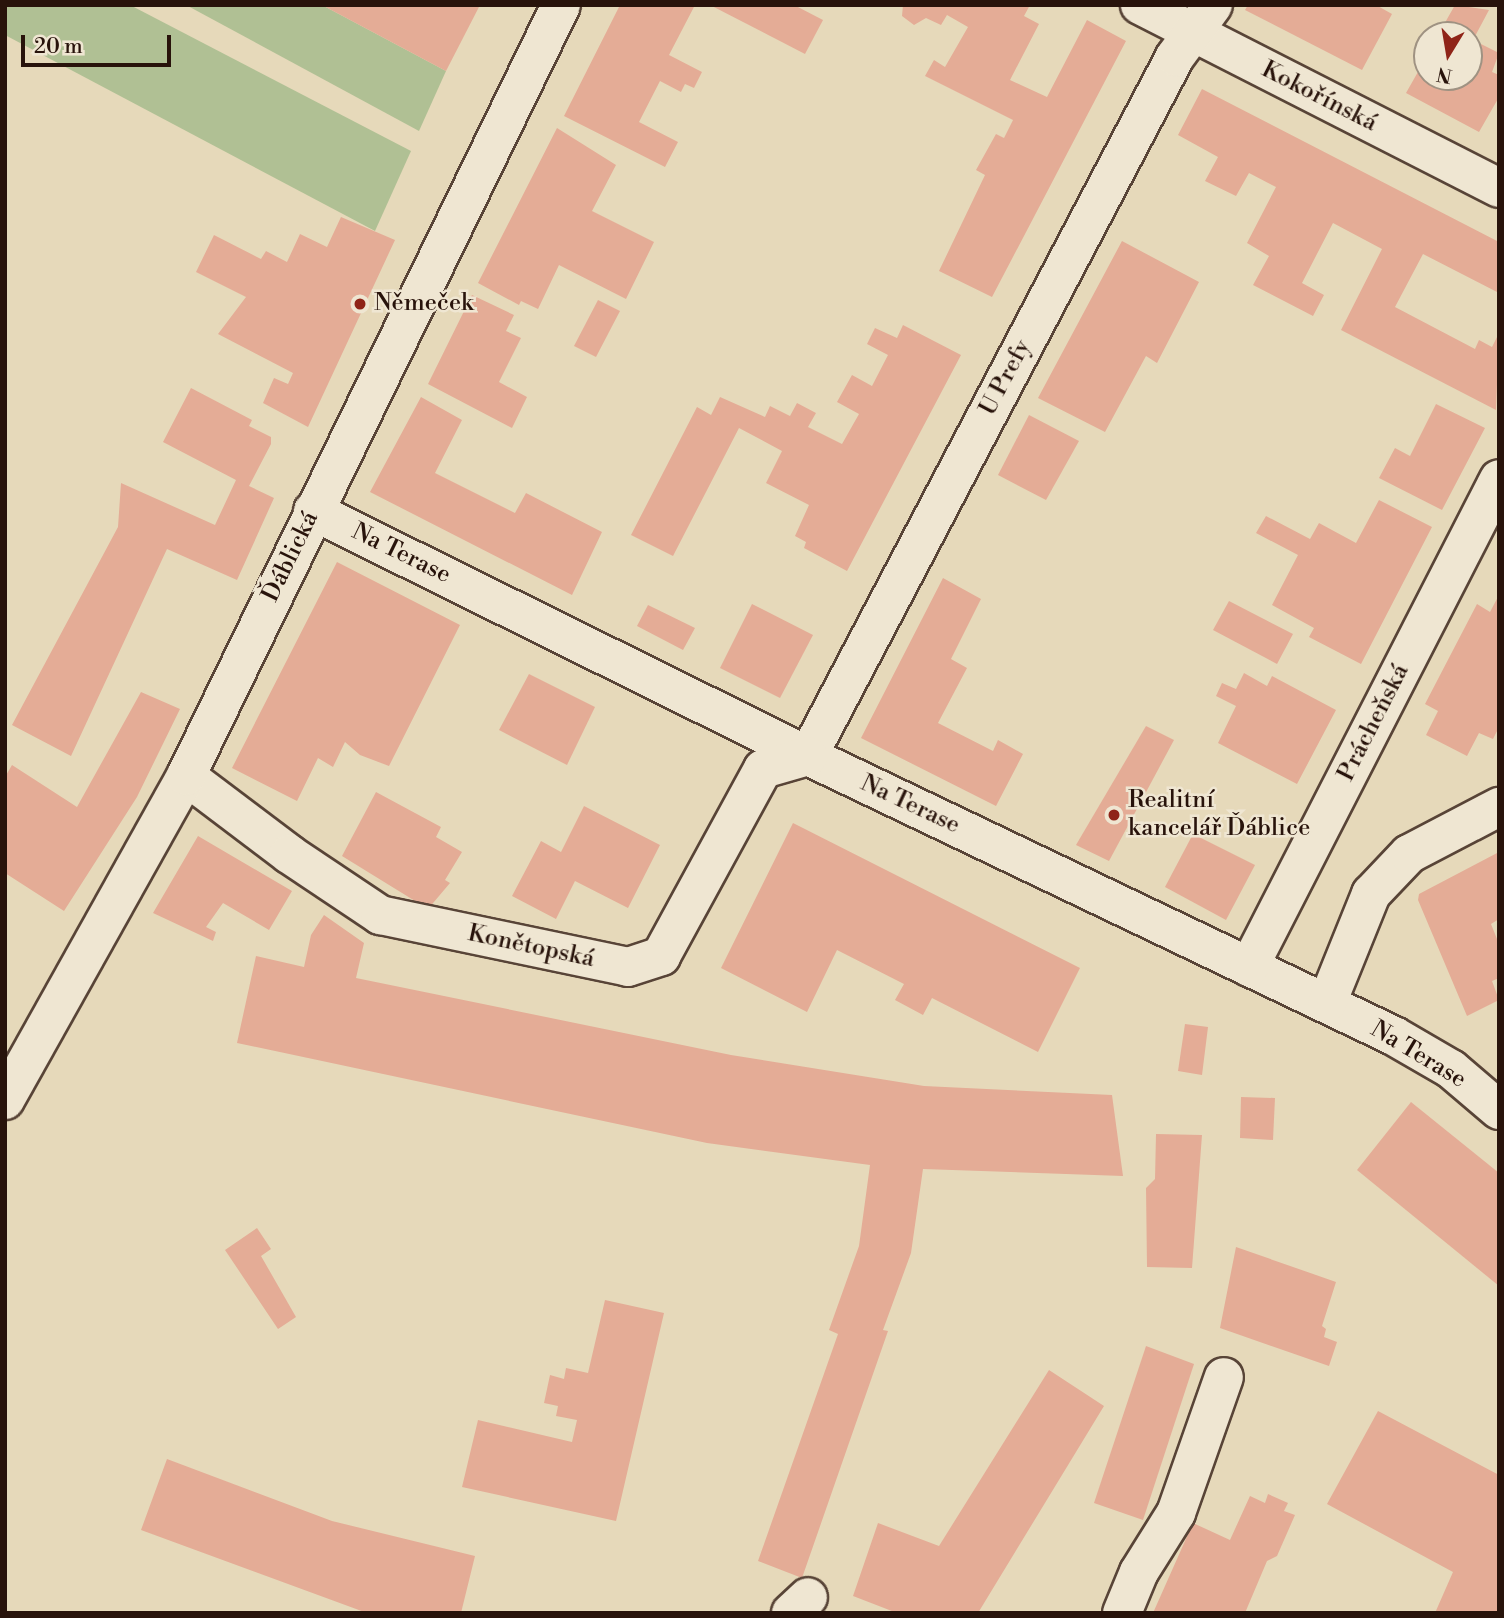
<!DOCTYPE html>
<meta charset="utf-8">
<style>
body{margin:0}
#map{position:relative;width:1504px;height:1618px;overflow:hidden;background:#e6d9ba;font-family:"Libre Bodoni",serif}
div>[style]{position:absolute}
.green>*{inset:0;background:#b0c094}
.building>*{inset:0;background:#e4ac96}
.roads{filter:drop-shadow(2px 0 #584437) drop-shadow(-2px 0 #584437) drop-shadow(0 2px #584437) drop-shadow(0 -2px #584437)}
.street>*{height:38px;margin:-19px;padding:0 19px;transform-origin:19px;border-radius:19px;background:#efe6d2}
.secondary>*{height:38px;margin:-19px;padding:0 19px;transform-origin:19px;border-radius:19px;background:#efe6d2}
.dots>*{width:19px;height:19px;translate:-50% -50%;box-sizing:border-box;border:4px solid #efe6d2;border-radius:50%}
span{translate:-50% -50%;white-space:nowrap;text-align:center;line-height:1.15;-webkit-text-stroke:5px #efe6d2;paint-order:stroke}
.street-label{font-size:24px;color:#28130b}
.poi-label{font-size:24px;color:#28130b}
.left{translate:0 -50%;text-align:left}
.frame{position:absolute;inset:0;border:7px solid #28130b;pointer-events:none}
.north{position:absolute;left:1413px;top:21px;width:70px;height:70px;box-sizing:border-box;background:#efe6d2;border:2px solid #9f9282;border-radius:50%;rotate:191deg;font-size:19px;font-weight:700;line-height:28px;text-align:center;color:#28130b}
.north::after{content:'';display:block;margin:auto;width:24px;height:32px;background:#8f2418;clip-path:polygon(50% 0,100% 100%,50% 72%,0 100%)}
.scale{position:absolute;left:21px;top:35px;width:150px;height:32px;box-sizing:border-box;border:4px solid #28130b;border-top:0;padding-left:9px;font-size:21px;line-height:24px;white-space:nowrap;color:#28130b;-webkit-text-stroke:5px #efe6d2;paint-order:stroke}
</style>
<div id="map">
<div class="green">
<div style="clip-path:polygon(5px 5px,130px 5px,411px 151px,375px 231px,5px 35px)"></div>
<div style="clip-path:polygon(186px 5px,322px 5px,446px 71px,419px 131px)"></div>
</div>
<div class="building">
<div style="clip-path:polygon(322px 5px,480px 5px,446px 71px)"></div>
<div style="clip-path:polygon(620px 5px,695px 5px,669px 55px,702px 72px,694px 88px,685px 84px,681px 92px,660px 81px,639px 122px,678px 142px,665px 167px,564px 116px)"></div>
<div style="clip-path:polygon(710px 5px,794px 5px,823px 20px,805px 54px)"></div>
<div style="clip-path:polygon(903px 5px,1030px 5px,1024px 16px,1039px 24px,1010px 80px,1047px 97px,1087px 20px,1126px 41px,992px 297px,939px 271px,985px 175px,976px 170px,996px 134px,1004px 138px,1013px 120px,925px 76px,934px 60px,945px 67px,968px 27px,947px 15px,941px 25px,926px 18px,914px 25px,902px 16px)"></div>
<div style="clip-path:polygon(1248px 5px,1376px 5px,1392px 14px,1362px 70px,1245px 10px)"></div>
<div style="clip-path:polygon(1455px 5px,1489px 10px,1473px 40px,1499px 53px,1492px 72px,1499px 75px,1499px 97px,1479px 132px,1406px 93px,1427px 56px,1427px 77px,1469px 77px,1469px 35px,1438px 35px)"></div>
<div style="clip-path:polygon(1202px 89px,1499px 242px,1499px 293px,1423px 254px,1395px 307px,1475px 349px,1479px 340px,1492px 347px,1499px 333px,1496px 410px,1341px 330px,1382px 249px,1333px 223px,1302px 283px,1324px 295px,1313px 316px,1253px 285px,1269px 256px,1247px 243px,1276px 187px,1249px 173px,1236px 196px,1205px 181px,1218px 157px,1178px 135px)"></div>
<div style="clip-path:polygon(557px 128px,616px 165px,592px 211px,654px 242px,626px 299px,559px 265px,538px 309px,521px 301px,519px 305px,478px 283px)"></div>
<div style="clip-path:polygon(341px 217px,395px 240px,308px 427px,263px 403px,274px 378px,288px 384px,293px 373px,218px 334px,246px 297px,196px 272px,214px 235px,261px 259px,266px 251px,287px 262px,300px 234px,327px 247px)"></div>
<div style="clip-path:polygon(1122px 241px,1199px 282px,1157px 363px,1146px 356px,1105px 432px,1038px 398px)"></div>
<div style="clip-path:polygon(472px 295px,514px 315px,506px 331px,521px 338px,499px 382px,527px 397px,512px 428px,428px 384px)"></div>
<div style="clip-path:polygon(598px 300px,620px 311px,596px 357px,574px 346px)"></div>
<div style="clip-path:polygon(903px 325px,961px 355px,847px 571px,804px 548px,806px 542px,795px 536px,809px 505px,766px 483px,782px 451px,739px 428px,673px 556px,631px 535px,697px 407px,711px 415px,720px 397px,765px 417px,770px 406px,790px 416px,797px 403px,816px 413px,808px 427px,842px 444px,859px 414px,837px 402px,852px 375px,872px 386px,888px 355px,867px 344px,875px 328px,897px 338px)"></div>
<div style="clip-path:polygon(191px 388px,252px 420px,249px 426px,271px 437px,271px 444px,249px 486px,274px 498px,237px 580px,167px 549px,71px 756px,12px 725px,118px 527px,121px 483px,215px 525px,236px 480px,163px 442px)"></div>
<div style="clip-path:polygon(421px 397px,462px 420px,435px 473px,515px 513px,526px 493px,602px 532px,572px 595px,370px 492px)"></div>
<div style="clip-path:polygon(1436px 404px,1485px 428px,1442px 510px,1379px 478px,1395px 448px,1410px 456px)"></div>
<div style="clip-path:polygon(1029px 415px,1079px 441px,1046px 500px,998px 475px)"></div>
<div style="clip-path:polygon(1379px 500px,1432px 527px,1361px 664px,1309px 637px,1314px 628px,1272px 605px,1298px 555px,1256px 533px,1266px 516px,1310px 539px,1319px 523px,1356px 543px)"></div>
<div style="clip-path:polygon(337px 562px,460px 625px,389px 766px,360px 755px,345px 742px,333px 767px,318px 758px,297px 801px,232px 768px)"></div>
<div style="clip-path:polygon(943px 578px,981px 599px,951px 659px,967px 668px,938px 723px,993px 751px,998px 740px,1023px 754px,996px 806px,861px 738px)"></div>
<div style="clip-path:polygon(1499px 595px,1499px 727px,1493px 739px,1479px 733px,1467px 756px,1426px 735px,1438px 711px,1425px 704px,1477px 604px,1490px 612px)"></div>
<div style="clip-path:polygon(1229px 601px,1293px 634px,1277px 664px,1213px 630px)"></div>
<div style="clip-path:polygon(752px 604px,813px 635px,780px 698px,720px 668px)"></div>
<div style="clip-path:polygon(648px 605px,695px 628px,683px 650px,637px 626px)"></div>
<div style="clip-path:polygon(1244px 673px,1267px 686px,1272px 676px,1336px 710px,1297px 784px,1218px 743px,1236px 706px,1216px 696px,1222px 683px,1236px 689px)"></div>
<div style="clip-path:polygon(529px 674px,595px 707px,567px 765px,499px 730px)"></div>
<div style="clip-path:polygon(141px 692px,180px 709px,137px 797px,64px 911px,5px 873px,5px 777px,12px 765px,77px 807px)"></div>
<div style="clip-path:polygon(1146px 726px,1174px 740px,1109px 861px,1076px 845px)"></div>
<div style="clip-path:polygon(376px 792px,441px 827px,436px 837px,462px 852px,445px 880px,450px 883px,428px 909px,342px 856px)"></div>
<div style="clip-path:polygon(584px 806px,660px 845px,628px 908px,575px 881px,556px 919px,512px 896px,541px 841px,561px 852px)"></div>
<div style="clip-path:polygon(793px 823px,1080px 968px,1038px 1052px,932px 998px,923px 1015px,895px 1000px,904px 984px,837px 950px,807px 1012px,721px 968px)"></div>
<div style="clip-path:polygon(1193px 834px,1255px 865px,1226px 920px,1165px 887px)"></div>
<div style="clip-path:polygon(198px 836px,292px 891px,269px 930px,223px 903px,206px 927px,216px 932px,213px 941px,153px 913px)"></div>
<div style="clip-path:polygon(1499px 852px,1499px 919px,1491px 924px,1499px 944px,1499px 978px,1492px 981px,1499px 1000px,1467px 1016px,1418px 900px,1419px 894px)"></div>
<div style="clip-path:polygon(324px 915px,364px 943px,356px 978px,731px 1055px,924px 1086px,1112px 1095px,1123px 1176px,923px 1169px,911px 1253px,883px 1330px,888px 1331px,802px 1578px,758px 1561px,838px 1334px,829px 1330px,859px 1246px,870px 1165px,707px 1143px,237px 1043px,256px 956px,304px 967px,311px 935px)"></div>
<div style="clip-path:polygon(1185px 1024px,1208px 1027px,1202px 1075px,1178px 1071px)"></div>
<div style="clip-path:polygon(1241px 1097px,1275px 1098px,1273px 1140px,1240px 1138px)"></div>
<div style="clip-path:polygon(1411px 1102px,1499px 1173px,1499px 1286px,1357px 1170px)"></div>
<div style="clip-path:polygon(1156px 1134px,1202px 1135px,1192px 1268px,1147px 1267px,1146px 1188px,1155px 1179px)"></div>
<div style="clip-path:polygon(257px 1228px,271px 1249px,261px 1256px,296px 1317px,278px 1329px,225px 1250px)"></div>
<div style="clip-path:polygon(1236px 1247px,1336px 1282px,1322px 1326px,1326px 1329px,1324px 1337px,1337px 1342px,1329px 1366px,1220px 1328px)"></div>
<div style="clip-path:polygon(605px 1300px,664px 1313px,616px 1521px,462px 1487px,478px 1420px,572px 1442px,577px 1420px,556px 1416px,558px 1406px,544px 1403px,550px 1375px,564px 1379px,566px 1368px,588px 1373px)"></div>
<div style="clip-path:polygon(1146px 1346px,1194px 1364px,1143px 1520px,1094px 1503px)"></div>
<div style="clip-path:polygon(1049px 1370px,1104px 1406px,978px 1613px,897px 1613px,853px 1596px,878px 1523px,939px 1546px)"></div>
<div style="clip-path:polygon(1378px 1411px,1499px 1475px,1499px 1613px,1435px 1613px,1453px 1572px,1327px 1504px)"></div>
<div style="clip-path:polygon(167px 1459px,332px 1521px,475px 1556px,461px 1613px,367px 1613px,141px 1530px)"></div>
<div style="clip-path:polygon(1268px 1494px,1288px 1503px,1284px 1511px,1295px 1515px,1277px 1556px,1267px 1561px,1245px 1613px,1153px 1613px,1193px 1523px,1230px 1540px,1250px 1496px,1265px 1503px)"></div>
</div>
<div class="roads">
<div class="street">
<div style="left:1140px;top:5px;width:403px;rotate:27deg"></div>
<div style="left:313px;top:511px;width:552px;rotate:26.33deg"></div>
<div style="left:808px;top:756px;width:649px;rotate:25.54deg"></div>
<div style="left:1394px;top:1036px;width:66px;rotate:30.1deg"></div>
<div style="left:1451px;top:1069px;width:63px;rotate:40.5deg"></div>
<div style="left:808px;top:756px;width:789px;rotate:-62.3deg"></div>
<div style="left:1175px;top:57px;width:64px;rotate:-53.8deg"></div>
<div style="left:186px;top:776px;width:129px;rotate:37.1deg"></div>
<div style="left:289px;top:854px;width:110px;rotate:33.8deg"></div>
<div style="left:380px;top:915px;width:253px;rotate:11.8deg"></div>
<div style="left:628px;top:967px;width:35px;rotate:-18deg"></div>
<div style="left:661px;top:956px;width:213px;rotate:-61.4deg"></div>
<div style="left:763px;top:769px;width:47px;rotate:-16.1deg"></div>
<div style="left:1249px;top:967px;width:548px;rotate:-62.87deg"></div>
<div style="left:1327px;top:1003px;width:118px;rotate:-68deg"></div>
<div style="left:1371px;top:894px;width:55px;rotate:-46.5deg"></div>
<div style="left:1409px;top:854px;width:102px;rotate:-27.6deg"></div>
<div style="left:791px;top:1613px;width:23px;rotate:-43deg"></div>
<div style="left:1122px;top:1613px;width:44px;rotate:-67.5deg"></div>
<div style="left:1139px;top:1572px;width:70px;rotate:-57.9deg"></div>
<div style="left:1176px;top:1513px;width:144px;rotate:-70.6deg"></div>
</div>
<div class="secondary">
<div style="left:5px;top:1100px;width:371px;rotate:-60.8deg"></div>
<div style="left:186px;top:776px;width:857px;rotate:-64.06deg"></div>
</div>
</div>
<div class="dots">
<div style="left:360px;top:304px;background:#8f2418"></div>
<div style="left:1114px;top:815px;background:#8f2418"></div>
</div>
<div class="street-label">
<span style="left:1319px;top:97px;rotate:27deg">Kokořínská</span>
<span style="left:1006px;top:378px;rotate:-62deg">U Prefy</span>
<span style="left:401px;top:554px;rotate:26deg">Na Terase</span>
<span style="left:291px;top:557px;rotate:-64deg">Ďáblická</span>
<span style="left:1374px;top:723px;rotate:-63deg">Prácheňská</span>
<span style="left:910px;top:805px;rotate:25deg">Na Terase</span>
<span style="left:531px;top:947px;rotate:12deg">Konětopská</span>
<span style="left:1418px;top:1055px;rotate:31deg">Na Terase</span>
</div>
<div class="poi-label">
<span class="left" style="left:374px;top:304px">Němeček</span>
<span class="left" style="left:1128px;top:815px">Realitní<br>kancelář Ďáblice</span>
</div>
<div class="frame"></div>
<div class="north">N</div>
<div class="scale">20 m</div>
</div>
